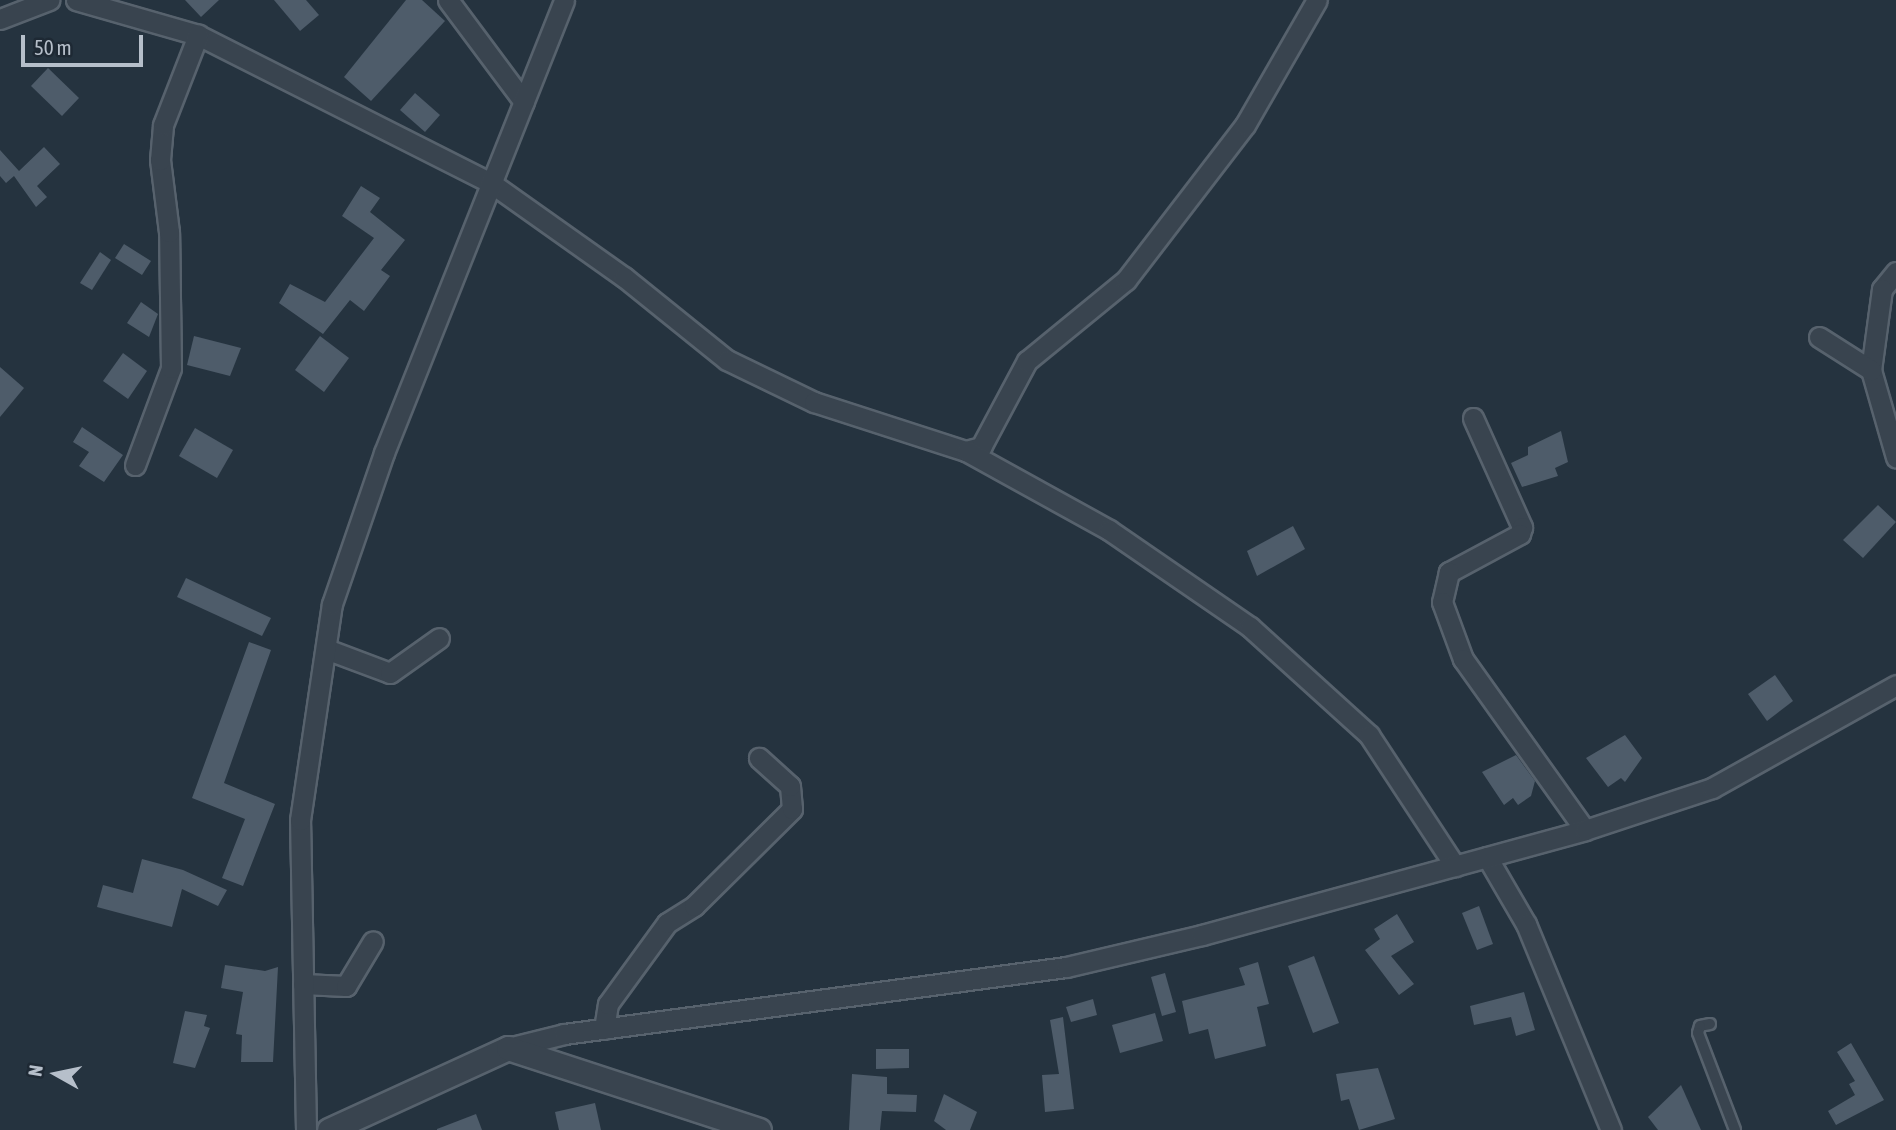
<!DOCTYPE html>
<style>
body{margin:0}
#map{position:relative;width:1896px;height:1130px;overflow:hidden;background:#25333f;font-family:"Asap Condensed",sans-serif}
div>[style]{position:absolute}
.building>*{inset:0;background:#4e5c6a}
.roads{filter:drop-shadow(2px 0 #57626d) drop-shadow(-2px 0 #57626d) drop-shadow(0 2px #57626d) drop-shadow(0 -2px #57626d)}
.service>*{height:10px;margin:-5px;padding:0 5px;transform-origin:5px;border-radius:5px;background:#39444f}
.minor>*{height:19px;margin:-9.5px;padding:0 9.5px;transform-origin:9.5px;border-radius:9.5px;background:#39444f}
.tertiary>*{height:23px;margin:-11.5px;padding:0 11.5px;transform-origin:11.5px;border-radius:11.5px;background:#39444f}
span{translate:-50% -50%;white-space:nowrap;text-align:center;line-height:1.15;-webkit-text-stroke:5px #1e2934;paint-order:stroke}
.north{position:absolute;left:21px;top:1039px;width:70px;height:70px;-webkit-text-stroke:5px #1e2934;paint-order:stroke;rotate:279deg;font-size:19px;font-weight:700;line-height:28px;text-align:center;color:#b6bfca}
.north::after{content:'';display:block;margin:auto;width:24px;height:32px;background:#b6bfca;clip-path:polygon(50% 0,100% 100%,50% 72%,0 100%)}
.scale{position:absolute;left:21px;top:35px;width:122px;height:32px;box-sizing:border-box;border:4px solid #b6bfca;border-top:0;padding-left:9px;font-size:21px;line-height:24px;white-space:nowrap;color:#b6bfca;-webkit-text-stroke:5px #1e2934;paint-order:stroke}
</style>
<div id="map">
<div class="building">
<div style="clip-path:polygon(185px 0,219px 0,201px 17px)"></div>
<div style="clip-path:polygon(274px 0,306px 0,319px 15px,300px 31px)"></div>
<div style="clip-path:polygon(406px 0,422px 0,445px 21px,371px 101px,344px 77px)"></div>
<div style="clip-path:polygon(48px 68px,79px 98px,62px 116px,31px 86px)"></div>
<div style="clip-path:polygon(415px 93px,440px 115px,425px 132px,400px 110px)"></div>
<div style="clip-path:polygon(44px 147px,60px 164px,37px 186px,47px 197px,36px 207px,14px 176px,6px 183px,0 176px,0 150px,19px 171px)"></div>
<div style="clip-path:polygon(361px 186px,380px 198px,370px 212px,405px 240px,381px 270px,390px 276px,364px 311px,350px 300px,323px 334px,279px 303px,290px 284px,325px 302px,374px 238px,342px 216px)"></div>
<div style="clip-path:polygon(124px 244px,151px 261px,142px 275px,115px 258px)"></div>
<div style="clip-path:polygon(100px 252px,111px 260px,92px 290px,80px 283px)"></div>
<div style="clip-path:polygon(141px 302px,158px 314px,149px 337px,127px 323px)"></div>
<div style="clip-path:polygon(194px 336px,241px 348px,230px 376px,187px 365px)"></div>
<div style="clip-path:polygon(320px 336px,349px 358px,324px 392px,295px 370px)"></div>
<div style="clip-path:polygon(123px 353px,147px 371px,128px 399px,103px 381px)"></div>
<div style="clip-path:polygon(0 367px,24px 388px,0 417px)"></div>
<div style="clip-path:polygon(82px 427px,123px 455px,104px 482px,79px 466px,89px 452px,73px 442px)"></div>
<div style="clip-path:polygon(195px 428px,233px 450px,217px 478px,179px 456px)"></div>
<div style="clip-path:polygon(1561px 431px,1568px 462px,1555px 468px,1558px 476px,1522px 487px,1511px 463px,1528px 455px,1528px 447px)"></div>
<div style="clip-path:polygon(1878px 505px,1896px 522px,1863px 558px,1843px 540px)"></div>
<div style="clip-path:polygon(1293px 526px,1305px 549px,1257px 576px,1247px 551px)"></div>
<div style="clip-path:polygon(186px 578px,271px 618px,262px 636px,177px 597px)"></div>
<div style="clip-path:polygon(249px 642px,271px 650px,224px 783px,275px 804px,243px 886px,222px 878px,245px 819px,192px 798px)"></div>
<div style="clip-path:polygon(1775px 675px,1793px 701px,1767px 721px,1748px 694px)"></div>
<div style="clip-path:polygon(1625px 735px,1642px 758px,1625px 782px,1621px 778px,1608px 787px,1586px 758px)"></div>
<div style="clip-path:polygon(1516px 755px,1535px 781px,1531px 796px,1518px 805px,1513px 798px,1504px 805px,1482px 772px)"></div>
<div style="clip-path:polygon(142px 859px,183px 870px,227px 890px,218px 906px,182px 889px,172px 927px,97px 907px,103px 885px,133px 893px)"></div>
<div style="clip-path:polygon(1479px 906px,1493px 944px,1477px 950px,1462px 913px)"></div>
<div style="clip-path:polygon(1397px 914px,1414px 942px,1391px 956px,1414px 984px,1399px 995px,1365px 950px,1380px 939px,1374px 929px)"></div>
<div style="clip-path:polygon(1314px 956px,1339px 1023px,1313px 1033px,1288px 966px)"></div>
<div style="clip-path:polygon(1258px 962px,1269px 1004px,1257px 1007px,1266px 1046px,1215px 1059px,1208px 1029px,1189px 1034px,1182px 1001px,1245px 985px,1239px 968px)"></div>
<div style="clip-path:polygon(225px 965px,265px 971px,278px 967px,273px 1062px,241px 1062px,242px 1035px,236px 1034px,243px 992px,221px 988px)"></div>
<div style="clip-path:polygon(1165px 973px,1176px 1012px,1162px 1016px,1151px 977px)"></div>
<div style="clip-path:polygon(1524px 992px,1535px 1030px,1516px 1036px,1511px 1017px,1474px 1025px,1470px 1006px)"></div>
<div style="clip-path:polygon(1093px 999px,1097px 1015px,1071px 1022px,1066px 1007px)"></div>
<div style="clip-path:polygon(185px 1011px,207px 1015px,204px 1026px,210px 1028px,195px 1068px,173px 1063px)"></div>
<div style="clip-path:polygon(1155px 1013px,1163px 1041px,1120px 1053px,1112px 1025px)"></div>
<div style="clip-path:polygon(1063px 1017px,1074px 1109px,1045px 1112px,1042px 1075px,1059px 1074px,1050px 1020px)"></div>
<div style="clip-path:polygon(1851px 1043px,1884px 1100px,1836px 1125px,1828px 1111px,1855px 1095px,1849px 1084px,1855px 1081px,1837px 1052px)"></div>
<div style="clip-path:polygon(876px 1049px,909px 1049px,909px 1068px,876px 1069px)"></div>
<div style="clip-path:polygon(1378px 1068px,1395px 1119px,1359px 1130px,1349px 1099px,1341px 1101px,1336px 1074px)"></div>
<div style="clip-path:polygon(852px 1074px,887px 1077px,887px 1094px,917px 1095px,916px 1112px,882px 1111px,880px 1130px,849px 1130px)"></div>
<div style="clip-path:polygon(1681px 1085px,1701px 1130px,1658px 1130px,1648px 1117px)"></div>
<div style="clip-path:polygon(944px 1094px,977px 1112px,970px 1130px,946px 1130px,934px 1121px)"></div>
<div style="clip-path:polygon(595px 1103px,601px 1130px,559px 1130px,555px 1112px)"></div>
<div style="clip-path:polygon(476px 1114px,482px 1130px,437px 1130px,437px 1129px)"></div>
</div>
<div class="roads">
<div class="service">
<div style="left:1710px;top:1024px;width:10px;rotate:169deg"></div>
<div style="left:1700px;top:1026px;width:7px;rotate:106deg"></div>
<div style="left:1698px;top:1033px;width:104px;rotate:69.1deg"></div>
</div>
<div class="minor">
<div style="left:76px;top:0;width:127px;rotate:16deg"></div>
<div style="left:198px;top:35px;width:328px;rotate:26.8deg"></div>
<div style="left:491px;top:183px;width:163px;rotate:35.3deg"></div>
<div style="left:624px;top:277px;width:132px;rotate:38.9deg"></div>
<div style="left:727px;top:360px;width:97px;rotate:25.8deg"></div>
<div style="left:814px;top:402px;width:160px;rotate:17.9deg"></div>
<div style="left:966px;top:451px;width:16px;rotate:-15deg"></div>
<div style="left:981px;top:447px;width:98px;rotate:-61.9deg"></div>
<div style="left:1027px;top:361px;width:128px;rotate:-39.3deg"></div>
<div style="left:1126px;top:280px;width:195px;rotate:-52.5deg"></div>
<div style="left:1245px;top:125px;width:144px;rotate:-60.1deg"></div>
<div style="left:448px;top:0;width:127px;rotate:53.3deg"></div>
<div style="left:0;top:19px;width:53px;rotate:-21.2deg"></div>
<div style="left:1896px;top:272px;width:22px;rotate:129deg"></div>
<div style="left:1882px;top:289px;width:82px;rotate:97.7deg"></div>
<div style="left:1871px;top:370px;width:91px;rotate:74deg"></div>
<div style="left:1819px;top:337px;width:62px;rotate:32.4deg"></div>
<div style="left:1473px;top:418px;width:120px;rotate:65.8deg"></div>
<div style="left:1522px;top:527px;width:7px;rotate:106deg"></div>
<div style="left:1520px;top:534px;width:81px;rotate:151.8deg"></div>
<div style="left:1449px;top:572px;width:31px;rotate:103deg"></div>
<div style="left:1442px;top:602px;width:61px;rotate:69.8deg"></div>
<div style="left:1463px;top:659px;width:210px;rotate:54.5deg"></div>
<div style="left:966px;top:451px;width:163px;rotate:28.9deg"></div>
<div style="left:1109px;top:530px;width:171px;rotate:34.5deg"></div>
<div style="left:1250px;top:627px;width:161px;rotate:42.2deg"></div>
<div style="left:1369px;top:735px;width:157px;rotate:56.7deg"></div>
<div style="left:135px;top:465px;width:103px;rotate:-69.6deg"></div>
<div style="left:171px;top:368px;width:136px;rotate:-90.8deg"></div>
<div style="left:169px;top:232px;width:73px;rotate:-97.1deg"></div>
<div style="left:160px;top:160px;width:35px;rotate:-85deg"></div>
<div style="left:163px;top:125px;width:97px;rotate:-68.7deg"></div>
<div style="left:326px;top:649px;width:68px;rotate:20.6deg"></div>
<div style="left:390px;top:673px;width:60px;rotate:-35.5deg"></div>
<div style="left:1487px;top:857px;width:78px;rotate:59.8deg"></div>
<div style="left:1526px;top:924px;width:223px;rotate:67.6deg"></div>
<div style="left:303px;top:984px;width:43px;rotate:2.7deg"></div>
<div style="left:346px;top:986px;width:52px;rotate:-59deg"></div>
<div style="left:604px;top:1029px;width:25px;rotate:-81deg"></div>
<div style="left:608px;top:1004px;width:100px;rotate:-53.9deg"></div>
<div style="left:667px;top:923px;width:32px;rotate:-32deg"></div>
<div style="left:694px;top:906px;width:138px;rotate:-44.7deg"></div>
<div style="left:792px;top:809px;width:23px;rotate:-95deg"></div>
<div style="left:790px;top:786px;width:42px;rotate:-137.9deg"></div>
<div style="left:508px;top:1048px;width:58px;rotate:-14deg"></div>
<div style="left:564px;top:1034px;width:506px;rotate:-7.6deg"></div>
<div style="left:1066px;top:967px;width:140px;rotate:-13.2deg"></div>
<div style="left:1202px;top:935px;width:397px;rotate:-15.3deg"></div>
<div style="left:1585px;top:830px;width:134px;rotate:-18.3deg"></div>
<div style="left:1712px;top:788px;width:211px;rotate:-29.2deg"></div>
<div style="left:306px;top:1130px;width:310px;rotate:-91.1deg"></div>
<div style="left:300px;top:820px;width:218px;rotate:-81.6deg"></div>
<div style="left:332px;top:604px;width:160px;rotate:-71deg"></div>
<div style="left:384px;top:453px;width:487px;rotate:-68.3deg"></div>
</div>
<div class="tertiary">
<div style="left:329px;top:1130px;width:197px;rotate:-24.6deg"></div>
<div style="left:508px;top:1048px;width:264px;rotate:18.1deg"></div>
</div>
</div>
<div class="north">N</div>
<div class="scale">50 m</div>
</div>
